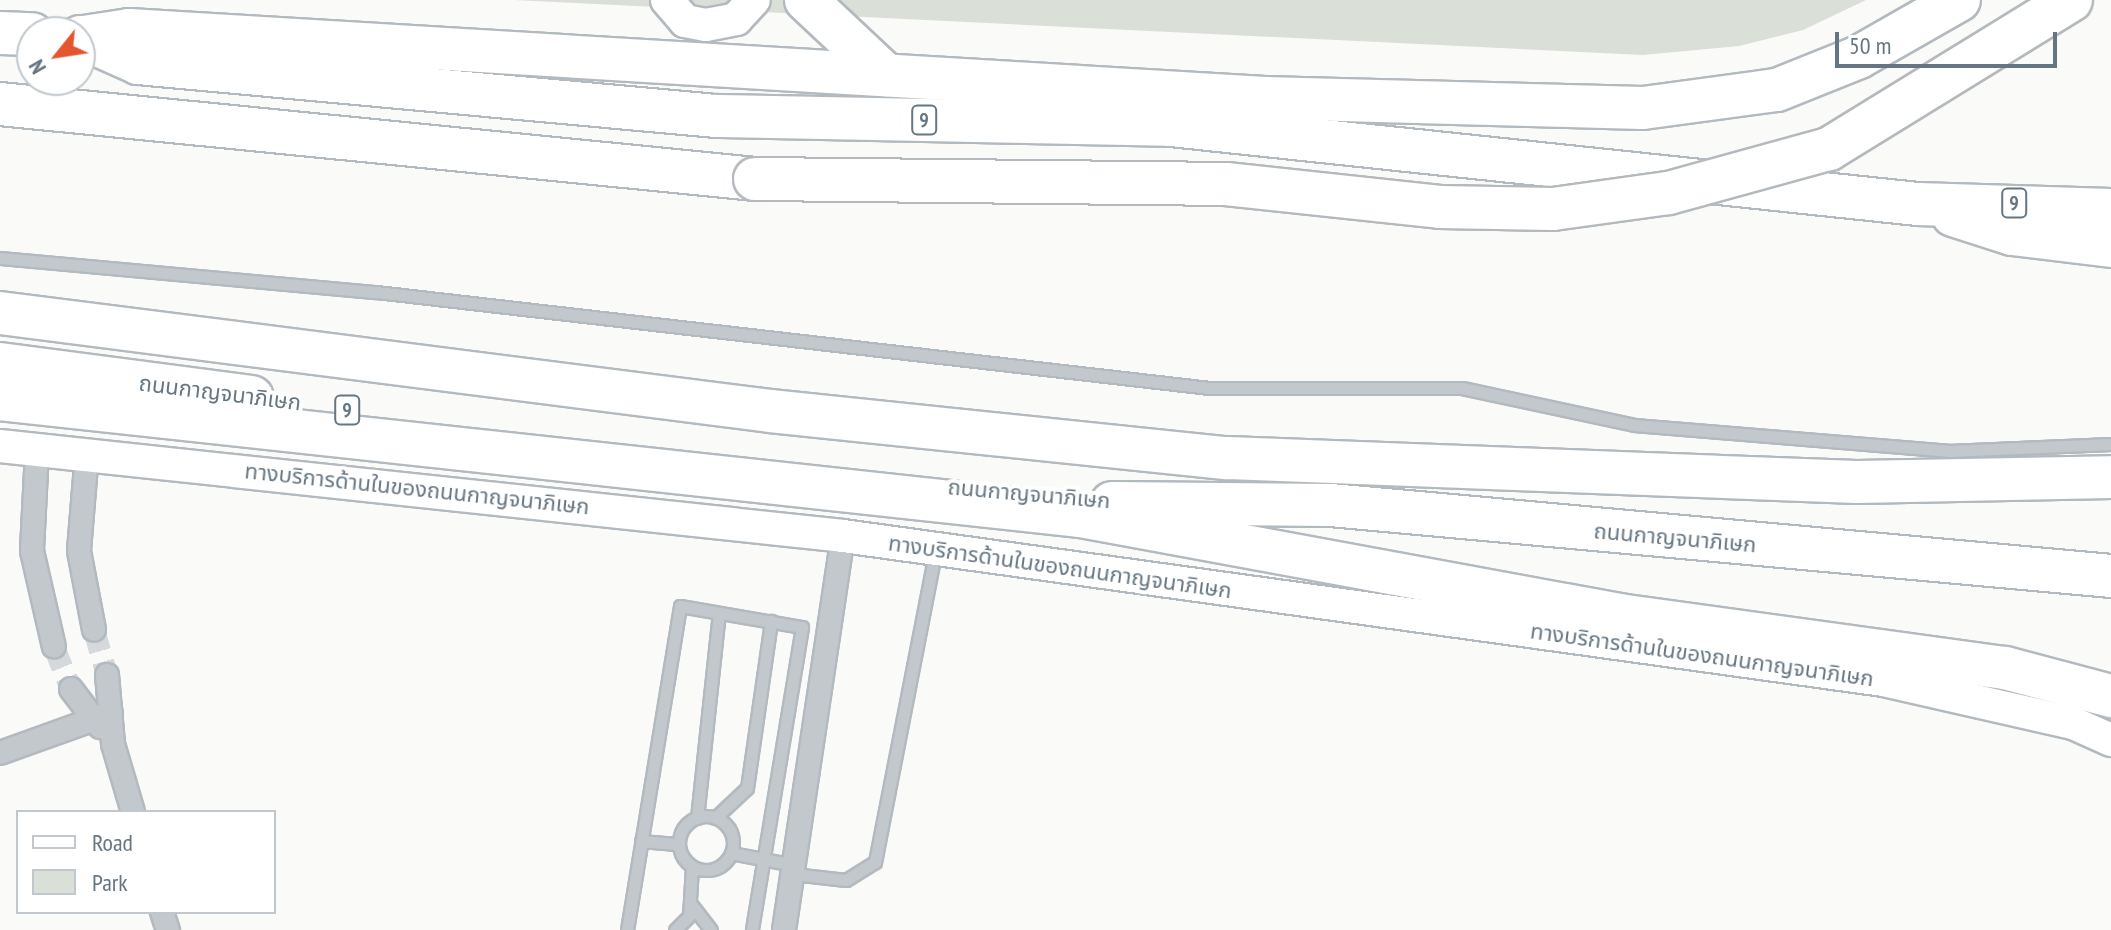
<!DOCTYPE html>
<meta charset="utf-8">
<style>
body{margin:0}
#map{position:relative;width:2111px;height:930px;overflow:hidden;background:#fafaf8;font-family:"PT Sans Narrow","Noto Sans Thai",sans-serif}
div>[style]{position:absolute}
.green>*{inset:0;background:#dadfd7}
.street-tunnel>*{height:22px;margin-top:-11px;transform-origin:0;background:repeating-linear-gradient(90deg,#d5d9db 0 22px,transparent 0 33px)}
.roads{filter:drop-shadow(2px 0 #b3babf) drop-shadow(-2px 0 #b3babf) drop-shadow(0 2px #b3babf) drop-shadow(0 -2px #b3babf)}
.lane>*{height:11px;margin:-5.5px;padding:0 5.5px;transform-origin:5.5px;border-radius:5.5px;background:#c3c8cc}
.lane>.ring{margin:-5.5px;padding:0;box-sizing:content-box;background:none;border:11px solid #c3c8cc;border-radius:50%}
.street>*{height:22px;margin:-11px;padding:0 11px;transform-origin:11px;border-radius:11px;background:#c3c8cc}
.secondary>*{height:32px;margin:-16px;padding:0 16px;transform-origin:16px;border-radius:16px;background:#fff}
.highway>*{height:42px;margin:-21px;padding:0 21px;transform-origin:21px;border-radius:21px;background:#fff}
.bridges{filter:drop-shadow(2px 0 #b4b9bd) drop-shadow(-2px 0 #b4b9bd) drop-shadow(0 2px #b4b9bd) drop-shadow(0 -2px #b4b9bd)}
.highway-bridge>*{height:42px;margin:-21px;padding:0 21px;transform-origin:21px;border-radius:21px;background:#fff}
span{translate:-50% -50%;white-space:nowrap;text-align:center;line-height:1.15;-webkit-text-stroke:8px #fff;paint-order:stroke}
.shield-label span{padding:2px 6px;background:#fff;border:2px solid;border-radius:6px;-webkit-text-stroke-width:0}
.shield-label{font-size:20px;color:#657683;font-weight:700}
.street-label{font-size:22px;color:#657683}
.legend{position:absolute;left:16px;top:810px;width:260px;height:104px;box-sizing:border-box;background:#fff;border:2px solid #c1c8cd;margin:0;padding:10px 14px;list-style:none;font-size:24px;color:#657683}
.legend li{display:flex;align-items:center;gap:16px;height:40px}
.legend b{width:40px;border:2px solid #c1c8cd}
.north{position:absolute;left:16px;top:16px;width:80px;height:80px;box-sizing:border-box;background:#fff;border:2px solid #c1c8cd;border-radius:50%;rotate:240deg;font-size:22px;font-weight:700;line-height:32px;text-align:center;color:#657683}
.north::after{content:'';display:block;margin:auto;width:28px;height:36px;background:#e4572e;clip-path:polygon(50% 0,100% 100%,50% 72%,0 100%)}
.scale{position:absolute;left:1835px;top:32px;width:222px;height:36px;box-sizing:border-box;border:4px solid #657683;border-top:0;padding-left:10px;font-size:24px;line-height:28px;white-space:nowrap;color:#657683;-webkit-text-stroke:6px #fff;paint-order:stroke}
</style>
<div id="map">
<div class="green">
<div style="clip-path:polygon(514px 0,1866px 0,1803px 30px,1739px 46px,1643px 55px)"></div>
</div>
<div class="street-tunnel">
<div style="left:94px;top:630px;width:47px;rotate:73.9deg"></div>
<div style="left:54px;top:647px;width:45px;rotate:68deg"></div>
</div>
<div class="roads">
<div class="lane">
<div style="left:0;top:258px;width:378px;rotate:5.2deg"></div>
<div style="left:376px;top:292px;width:839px;rotate:6.57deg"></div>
<div style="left:1209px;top:388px;width:253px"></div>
<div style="left:1462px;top:388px;width:176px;rotate:12.1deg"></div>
<div style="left:1634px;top:425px;width:315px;rotate:4.7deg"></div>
<div style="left:1948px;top:451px;width:163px;rotate:-2.5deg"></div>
<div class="ring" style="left:679px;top:816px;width:43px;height:43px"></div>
<div style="left:697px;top:818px;width:206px;rotate:-83.9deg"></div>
<div style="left:715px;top:818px;width:44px;rotate:-43.2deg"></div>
<div style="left:747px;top:788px;width:169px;rotate:-81.8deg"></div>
<div style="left:641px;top:841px;width:38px;rotate:5deg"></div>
<div style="left:731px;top:853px;width:64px;rotate:10.8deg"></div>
<div style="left:793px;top:874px;width:53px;rotate:6.5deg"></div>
<div style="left:846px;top:880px;width:34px;rotate:-32deg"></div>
<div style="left:875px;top:862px;width:315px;rotate:-79deg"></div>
<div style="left:690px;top:903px;width:34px;rotate:52deg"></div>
<div style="left:627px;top:930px;width:328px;rotate:-80.7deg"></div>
<div style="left:680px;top:606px;width:124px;rotate:9.8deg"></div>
<div style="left:802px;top:627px;width:307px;rotate:99.4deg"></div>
<div style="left:675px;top:930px;width:20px;rotate:-45deg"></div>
<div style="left:689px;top:916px;width:49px;rotate:-86.5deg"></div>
</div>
<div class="street">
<div style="left:37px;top:451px;width:100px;rotate:92.9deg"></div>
<div style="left:32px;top:551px;width:98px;rotate:77.1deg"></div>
<div style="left:87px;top:453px;width:98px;rotate:94.7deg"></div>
<div style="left:79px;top:551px;width:80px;rotate:79.2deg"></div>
<div style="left:107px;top:675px;width:69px;rotate:85deg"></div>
<div style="left:113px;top:744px;width:71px;rotate:73.6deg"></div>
<div style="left:71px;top:689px;width:48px;rotate:52.7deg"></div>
<div style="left:0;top:753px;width:118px;rotate:-19.8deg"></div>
<div style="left:162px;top:912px;width:19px;rotate:72deg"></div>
<div style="left:784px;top:930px;width:398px;rotate:-81.5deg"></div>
</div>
<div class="secondary">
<div style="left:667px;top:0;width:28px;rotate:49deg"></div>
<div style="left:685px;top:21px;width:21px;rotate:11deg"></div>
<div style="left:706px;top:25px;width:31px;rotate:-11deg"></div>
<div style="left:736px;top:19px;width:26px;rotate:-47deg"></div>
<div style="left:0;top:446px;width:848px;rotate:6.09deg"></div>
<div style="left:843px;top:536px;width:1050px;rotate:7.88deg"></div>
<div style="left:1883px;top:680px;width:195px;rotate:12.8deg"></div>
<div style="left:2073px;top:723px;width:42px;rotate:24.1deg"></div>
</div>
<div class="highway">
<div style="left:806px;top:0;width:110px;rotate:43.2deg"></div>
<div style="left:0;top:33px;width:32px;rotate:2deg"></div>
<div style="left:80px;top:37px;width:64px;rotate:24.1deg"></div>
<div style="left:138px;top:63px;width:580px;rotate:5.24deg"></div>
<div style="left:716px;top:116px;width:455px;rotate:1.1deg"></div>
<div style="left:1171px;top:125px;width:751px;rotate:6.04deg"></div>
<div style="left:1918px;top:204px;width:193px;rotate:1.8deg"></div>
<div style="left:84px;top:37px;width:46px;rotate:-8.8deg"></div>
<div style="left:129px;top:30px;width:1138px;rotate:3.43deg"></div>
<div style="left:1265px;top:98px;width:378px;rotate:1.5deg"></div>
<div style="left:1643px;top:108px;width:135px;rotate:-7.7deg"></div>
<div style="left:1777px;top:90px;width:88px;rotate:-21.9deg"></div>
<div style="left:1859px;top:57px;width:115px;rotate:-29.7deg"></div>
<div style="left:0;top:104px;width:759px;rotate:5.67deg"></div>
<div style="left:1953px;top:215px;width:62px;rotate:17.9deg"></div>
<div style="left:2012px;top:234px;width:100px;rotate:6.9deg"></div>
<div style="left:0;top:313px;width:776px;rotate:7.25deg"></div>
<div style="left:770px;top:411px;width:460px;rotate:5.9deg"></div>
<div style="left:1228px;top:458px;width:629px;rotate:2.19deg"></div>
<div style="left:1857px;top:482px;width:254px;rotate:-1.1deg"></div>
<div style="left:0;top:364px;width:254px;rotate:7.5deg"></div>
<div style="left:0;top:399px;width:1087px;rotate:6.18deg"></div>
<div style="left:1081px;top:516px;width:553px;rotate:10.42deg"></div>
<div style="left:1625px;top:616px;width:384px;rotate:7.8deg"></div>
<div style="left:2005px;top:668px;width:110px;rotate:14.8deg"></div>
<div style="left:1112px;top:503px;width:218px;rotate:0.5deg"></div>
<div style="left:1330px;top:505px;width:784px;rotate:5.19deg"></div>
</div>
</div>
<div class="bridges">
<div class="highway-bridge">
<div style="left:755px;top:179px;width:471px;rotate:0.6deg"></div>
<div style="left:1226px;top:184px;width:215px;rotate:6.1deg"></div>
<div style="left:1440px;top:207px;width:113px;rotate:1deg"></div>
<div style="left:1553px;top:209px;width:117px;rotate:-7.9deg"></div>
<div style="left:1669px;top:193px;width:166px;rotate:-15.4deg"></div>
<div style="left:1829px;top:149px;width:284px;rotate:-31.6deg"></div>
</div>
</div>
<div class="shield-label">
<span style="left:924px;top:120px">9</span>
<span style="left:2014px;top:203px">9</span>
<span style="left:347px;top:410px">9</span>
</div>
<div class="street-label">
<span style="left:220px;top:393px;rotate:7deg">ถนนกาญจนาภิเษก</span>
<span style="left:417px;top:489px;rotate:6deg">ทางบริการด้านในของถนนกาญจนาภิเษก</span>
<span style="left:1029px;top:494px;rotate:5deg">ถนนกาญจนาภิเษก</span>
<span style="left:1675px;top:538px;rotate:5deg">ถนนกาญจนาภิเษก</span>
<span style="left:1060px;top:567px;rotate:8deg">ทางบริการด้านในของถนนกาญจนาภิเษก</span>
<span style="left:1702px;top:655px;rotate:8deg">ทางบริการด้านในของถนนกาญจนาภิเษก</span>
</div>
<ul class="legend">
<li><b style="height:10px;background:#fff"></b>Road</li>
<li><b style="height:22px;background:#dadfd7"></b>Park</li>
</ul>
<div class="north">N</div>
<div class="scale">50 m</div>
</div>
